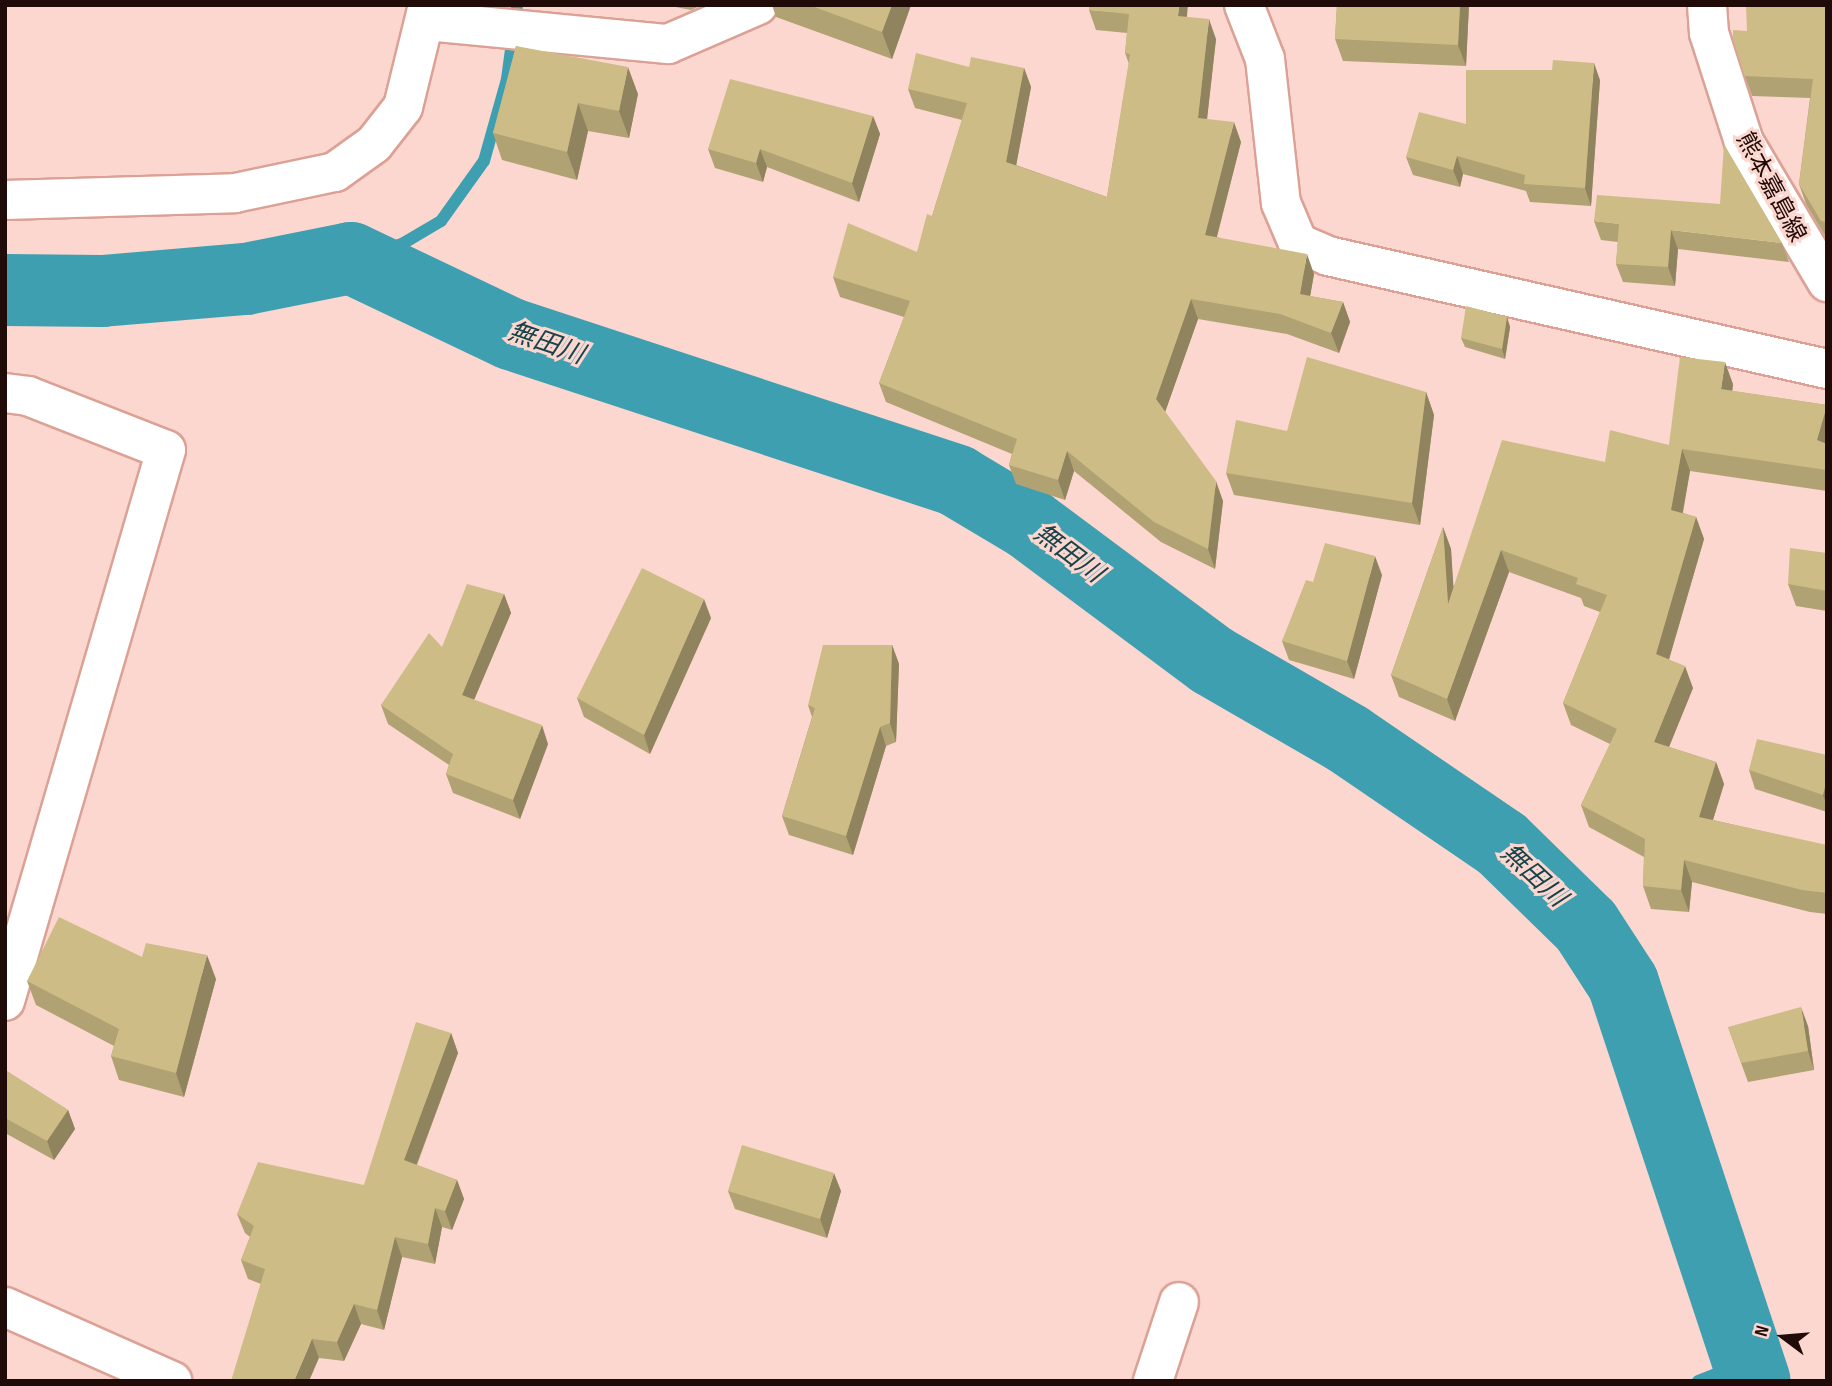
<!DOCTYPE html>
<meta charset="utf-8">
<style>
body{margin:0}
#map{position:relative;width:1832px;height:1386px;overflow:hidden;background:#fcd7cf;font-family:"Sofia Sans Condensed","Noto Sans JP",sans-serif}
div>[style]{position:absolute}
.stream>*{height:12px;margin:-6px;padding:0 6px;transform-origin:6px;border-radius:6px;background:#3e9fb1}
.river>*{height:72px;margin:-36px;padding:0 36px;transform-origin:36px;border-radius:36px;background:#3e9fb1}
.roads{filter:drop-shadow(2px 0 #dca195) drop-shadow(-2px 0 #dca195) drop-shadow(0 2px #dca195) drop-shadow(0 -2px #dca195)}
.minor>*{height:38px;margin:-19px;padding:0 19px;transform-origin:19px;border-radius:19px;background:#fff}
.primary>*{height:38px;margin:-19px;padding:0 19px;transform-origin:19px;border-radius:19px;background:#fff}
.wall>*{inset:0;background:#b0a273}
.shaded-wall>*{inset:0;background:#90845e}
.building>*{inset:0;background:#cdbc86}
span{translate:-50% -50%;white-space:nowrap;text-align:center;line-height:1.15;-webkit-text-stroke:6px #fcd7cf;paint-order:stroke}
.street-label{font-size:24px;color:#200b08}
.water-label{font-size:26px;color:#18434b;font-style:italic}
.frame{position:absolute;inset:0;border:7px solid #200b08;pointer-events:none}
.north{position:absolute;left:1748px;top:1302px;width:70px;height:70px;-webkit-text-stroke:5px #fcd7cf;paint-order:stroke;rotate:286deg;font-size:19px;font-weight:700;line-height:28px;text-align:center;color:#200b08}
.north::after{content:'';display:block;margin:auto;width:24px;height:32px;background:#200b08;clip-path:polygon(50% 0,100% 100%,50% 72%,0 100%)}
</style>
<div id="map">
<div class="stream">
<div style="left:351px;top:258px;width:53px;rotate:-15.4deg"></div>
<div style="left:402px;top:244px;width:45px;rotate:-30.5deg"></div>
<div style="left:441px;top:221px;width:74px;rotate:-54.4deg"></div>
<div style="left:484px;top:161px;width:85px;rotate:-74.3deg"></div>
<div style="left:507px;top:79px;width:75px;rotate:-82.3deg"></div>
<div style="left:1698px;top:1381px;width:55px;rotate:-21.4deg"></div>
</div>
<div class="river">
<div style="left:5px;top:290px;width:97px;rotate:0.6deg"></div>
<div style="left:102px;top:291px;width:144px;rotate:-4.8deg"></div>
<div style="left:246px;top:279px;width:107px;rotate:-11.3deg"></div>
<div style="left:351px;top:258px;width:177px;rotate:25.4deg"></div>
<div style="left:511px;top:334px;width:470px;rotate:18.2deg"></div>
<div style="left:957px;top:481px;width:84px;rotate:30.8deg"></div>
<div style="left:1029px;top:524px;width:229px;rotate:36.7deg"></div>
<div style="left:1213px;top:661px;width:156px;rotate:30deg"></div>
<div style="left:1348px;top:739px;width:186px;rotate:34.3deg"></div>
<div style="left:1502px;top:844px;width:117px;rotate:44.3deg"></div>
<div style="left:1586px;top:926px;width:68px;rotate:57deg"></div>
<div style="left:1623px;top:983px;width:419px;rotate:71.7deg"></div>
</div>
<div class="roads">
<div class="minor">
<div style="left:1244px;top:5px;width:58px;rotate:68.7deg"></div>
<div style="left:1265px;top:59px;width:145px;rotate:83.7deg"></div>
<div style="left:1281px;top:203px;width:43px;rotate:67deg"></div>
<div style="left:1298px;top:243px;width:33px;rotate:23deg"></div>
<div style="left:1328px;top:256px;width:512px;rotate:12.76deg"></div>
<div style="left:427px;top:21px;width:242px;rotate:5.5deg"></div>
<div style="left:668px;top:44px;width:98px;rotate:-23.4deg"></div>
<div style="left:5px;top:200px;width:230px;rotate:-1.7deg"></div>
<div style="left:235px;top:193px;width:102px;rotate:-11.9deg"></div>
<div style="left:335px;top:172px;width:48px;rotate:-35.7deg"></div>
<div style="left:374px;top:144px;width:47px;rotate:-51.9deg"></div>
<div style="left:403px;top:107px;width:105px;rotate:-76.2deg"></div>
<div style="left:5px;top:393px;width:23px;rotate:7deg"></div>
<div style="left:28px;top:396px;width:148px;rotate:21.4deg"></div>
<div style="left:166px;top:450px;width:574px;rotate:106.29deg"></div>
<div style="left:5px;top:1307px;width:183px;rotate:23.9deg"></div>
<div style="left:1153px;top:1381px;width:83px;rotate:-71.8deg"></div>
</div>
<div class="primary">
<div style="left:1707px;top:5px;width:28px;rotate:86deg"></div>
<div style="left:1709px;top:33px;width:114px;rotate:72.2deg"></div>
<div style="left:1744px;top:142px;width:163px;rotate:59.3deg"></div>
</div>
</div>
<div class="wall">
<div style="clip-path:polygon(665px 5px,702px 5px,691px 10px)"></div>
<div style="clip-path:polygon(772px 5px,911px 5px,892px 59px,776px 17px)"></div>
<div style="clip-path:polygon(1337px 5px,1469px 5px,1466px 66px,1343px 61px,1335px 39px)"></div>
<div style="clip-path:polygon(1827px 5px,1827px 239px,1806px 204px,1799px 184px,1810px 98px,1752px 96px,1745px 76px,1747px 31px)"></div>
<div style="clip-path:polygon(1089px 10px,1187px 17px,1216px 39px,1207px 119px,1241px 142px,1217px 237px,1314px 274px,1310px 296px,1343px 302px,1350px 322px,1339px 353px,1287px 334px,1198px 319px,1165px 412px,1223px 501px,1215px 569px,1161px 542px,1074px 471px,1065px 500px,1016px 484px,1009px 465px,1012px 454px,886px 402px,879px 383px,904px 317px,840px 297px,833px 277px,917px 252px,932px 216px,962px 120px,915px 108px,908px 89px,969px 67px,1024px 68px,1031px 87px,1016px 165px,1107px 197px,1129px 64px,1125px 53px,1127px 33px,1096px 30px)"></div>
<div style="clip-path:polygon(516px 46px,638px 94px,629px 138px,588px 131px,577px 180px,502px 160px,493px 133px)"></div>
<div style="clip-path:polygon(1600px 80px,1591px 206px,1530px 202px,1526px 191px,1463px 174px,1460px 187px,1413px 175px,1406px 157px,1466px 124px)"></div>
<div style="clip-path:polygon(873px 116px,880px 134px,859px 202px,767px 167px,763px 182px,715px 168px,708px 149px)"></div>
<div style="clip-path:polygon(1594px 221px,1782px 243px,1789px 262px,1678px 249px,1675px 286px,1623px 282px,1616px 264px,1618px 242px,1601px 240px)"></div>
<div style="clip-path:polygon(1507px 317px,1510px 327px,1505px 359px,1465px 347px,1461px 338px)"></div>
<div style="clip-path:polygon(1733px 384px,1732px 391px,1827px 405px,1827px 491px,1690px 471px,1683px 513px,1696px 517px,1704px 539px,1669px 660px,1693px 688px,1669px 747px,1716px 762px,1724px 784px,1713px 820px,1827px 846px,1827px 914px,1810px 912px,1692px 882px,1689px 912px,1651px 909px,1643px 886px,1644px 857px,1589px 827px,1581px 805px,1610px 744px,1571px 725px,1563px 703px,1600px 612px,1584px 606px,1581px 598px,1509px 572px,1455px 721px,1399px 697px,1391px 675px,1443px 527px,1451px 549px,1453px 586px,1605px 462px,1669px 445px)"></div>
<div style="clip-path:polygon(1426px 392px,1434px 415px,1420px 525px,1234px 495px,1226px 473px)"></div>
<div style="clip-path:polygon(1827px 553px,1827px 611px,1796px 606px,1788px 584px)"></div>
<div style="clip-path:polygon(1382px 575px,1354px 679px,1289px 660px,1282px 641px,1313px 582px)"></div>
<div style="clip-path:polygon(504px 594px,511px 613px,474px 700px,548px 744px,520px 819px,453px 793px,446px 774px,449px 765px,388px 724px,381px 705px,442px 647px)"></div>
<div style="clip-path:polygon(711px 618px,650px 754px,584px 717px,577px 698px)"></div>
<div style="clip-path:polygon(892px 645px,899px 664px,896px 742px,886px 746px,853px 855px,789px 835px,782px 816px,812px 717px,808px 705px)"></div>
<div style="clip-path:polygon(1827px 755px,1827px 812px,1755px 789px,1749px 770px)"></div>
<div style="clip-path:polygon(142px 957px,216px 979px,184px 1097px,119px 1080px,111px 1056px,114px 1046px,36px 1005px,27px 981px)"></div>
<div style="clip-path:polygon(1808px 1026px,1814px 1070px,1748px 1082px,1728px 1027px)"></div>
<div style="clip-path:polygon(451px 1033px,458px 1053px,417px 1165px,457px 1180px,464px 1199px,452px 1230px,442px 1227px,435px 1264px,402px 1257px,384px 1330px,361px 1324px,344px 1361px,319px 1358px,261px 1284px,248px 1279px,241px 1260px,250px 1237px,245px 1233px,237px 1214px,364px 1185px)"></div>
<div style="clip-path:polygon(5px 1070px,68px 1110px,75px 1129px,54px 1160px,5px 1133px)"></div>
<div style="clip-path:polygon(728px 1191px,841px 1191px,827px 1238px,735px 1209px)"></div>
</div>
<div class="shaded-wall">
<div style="clip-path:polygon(892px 5px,911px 5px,892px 59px,882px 32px)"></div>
<div style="clip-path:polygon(1179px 5px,1188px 5px,1185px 36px,1178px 16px)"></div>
<div style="clip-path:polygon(1460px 5px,1469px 5px,1466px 66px,1458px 45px)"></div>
<div style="clip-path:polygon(1209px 19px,1216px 39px,1205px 137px,1198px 118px)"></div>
<div style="clip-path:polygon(1594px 63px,1600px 80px,1591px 206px,1585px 188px)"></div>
<div style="clip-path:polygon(628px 67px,638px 94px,629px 138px,619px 111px)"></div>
<div style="clip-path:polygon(1024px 68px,1031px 87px,1013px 182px,1006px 162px)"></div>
<div style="clip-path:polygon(578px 103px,588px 131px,577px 180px,567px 152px)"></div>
<div style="clip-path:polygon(873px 116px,880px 134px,859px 202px,852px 183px)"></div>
<div style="clip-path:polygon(1234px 122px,1241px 142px,1212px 255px,1205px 235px)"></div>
<div style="clip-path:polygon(760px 149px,767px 167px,763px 182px,756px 163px)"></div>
<div style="clip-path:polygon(1457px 156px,1463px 174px,1460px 187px,1453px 170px)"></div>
<div style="clip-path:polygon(1671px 230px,1678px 249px,1675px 286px,1668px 267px)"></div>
<div style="clip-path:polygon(1307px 254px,1314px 274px,1307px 314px,1300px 294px)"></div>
<div style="clip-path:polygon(1191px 299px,1198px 319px,1163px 418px,1156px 399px)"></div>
<div style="clip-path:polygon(1343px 302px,1350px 322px,1339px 353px,1331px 333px)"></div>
<div style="clip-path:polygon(1507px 317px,1510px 327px,1505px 359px,1502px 349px)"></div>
<div style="clip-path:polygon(1725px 362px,1733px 384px,1730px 412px,1721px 389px)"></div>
<div style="clip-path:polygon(1426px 392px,1434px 415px,1420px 525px,1412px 503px)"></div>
<div style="clip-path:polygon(1827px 406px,1827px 456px,1817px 440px)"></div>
<div style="clip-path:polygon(1682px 449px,1690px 471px,1679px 532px,1671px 510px)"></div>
<div style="clip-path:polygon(1067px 451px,1074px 471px,1065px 500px,1058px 480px)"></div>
<div style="clip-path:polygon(1216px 481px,1223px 501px,1215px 569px,1208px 549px)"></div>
<div style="clip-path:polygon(1696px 517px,1704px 539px,1664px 676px,1656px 654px)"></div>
<div style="clip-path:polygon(1443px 527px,1451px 549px,1456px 626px,1448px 604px)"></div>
<div style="clip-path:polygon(1501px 550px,1509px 572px,1455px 721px,1447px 699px)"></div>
<div style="clip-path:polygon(1375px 556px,1382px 575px,1354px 679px,1347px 661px)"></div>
<div style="clip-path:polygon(504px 594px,511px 613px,468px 714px,462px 695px)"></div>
<div style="clip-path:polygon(704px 599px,711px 618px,650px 754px,644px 735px)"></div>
<div style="clip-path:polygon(892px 645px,899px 664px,896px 742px,890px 723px)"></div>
<div style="clip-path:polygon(1685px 666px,1693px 688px,1662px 764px,1654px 742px)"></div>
<div style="clip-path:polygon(542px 725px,548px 744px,520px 819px,513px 800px)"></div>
<div style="clip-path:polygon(880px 727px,886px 746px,853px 855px,846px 836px)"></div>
<div style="clip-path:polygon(1716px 762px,1724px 784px,1707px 839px,1699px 817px)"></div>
<div style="clip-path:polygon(1827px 778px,1827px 806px,1823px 795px)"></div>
<div style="clip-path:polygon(1684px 860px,1692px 882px,1689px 912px,1681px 890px)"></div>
<div style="clip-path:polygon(207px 955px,216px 979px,184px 1097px,176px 1073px)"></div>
<div style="clip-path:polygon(1801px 1007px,1808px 1026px,1814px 1070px,1808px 1051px)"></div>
<div style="clip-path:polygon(451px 1033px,458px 1053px,411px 1179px,404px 1160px)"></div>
<div style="clip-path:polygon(68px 1110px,75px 1129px,54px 1160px,47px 1141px)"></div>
<div style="clip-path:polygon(834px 1173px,841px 1191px,827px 1238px,820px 1219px)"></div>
<div style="clip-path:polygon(457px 1180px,464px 1199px,452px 1230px,445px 1211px)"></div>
<div style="clip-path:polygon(435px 1208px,442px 1227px,435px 1264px,428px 1244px)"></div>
<div style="clip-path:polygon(395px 1237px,402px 1257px,384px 1330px,377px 1310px)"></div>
<div style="clip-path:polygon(354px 1304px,361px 1324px,344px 1361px,337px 1342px)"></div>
<div style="clip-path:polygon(312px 1339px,319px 1358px,309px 1381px,294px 1381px)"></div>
</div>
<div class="building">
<div style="clip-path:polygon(809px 5px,892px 5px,882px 32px)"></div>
<div style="clip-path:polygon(1089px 5px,1179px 5px,1178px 16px,1209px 19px,1198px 118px,1234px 122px,1205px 235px,1307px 254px,1300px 294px,1343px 302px,1331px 333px,1280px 314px,1191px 299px,1156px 399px,1216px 481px,1208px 549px,1154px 522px,1067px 451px,1058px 480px,1009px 465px,1017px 439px,879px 383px,910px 301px,833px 277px,848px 223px,917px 252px,927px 214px,932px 216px,967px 103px,908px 89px,916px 53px,969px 67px,971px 57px,1024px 68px,1006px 162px,1107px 197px,1130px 54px,1125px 53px,1129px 14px,1089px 10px)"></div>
<div style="clip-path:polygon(1337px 5px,1460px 5px,1458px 45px,1335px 39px)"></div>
<div style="clip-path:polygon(1746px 5px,1827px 5px,1827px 222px,1821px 221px,1799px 184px,1813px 79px,1745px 76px,1733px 39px,1733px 30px,1747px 31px)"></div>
<div style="clip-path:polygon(516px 46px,628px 67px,619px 111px,578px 103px,567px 152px,493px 133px)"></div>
<div style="clip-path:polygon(1553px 60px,1594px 63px,1585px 188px,1524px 184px,1525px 175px,1457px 156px,1453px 170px,1406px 157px,1419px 112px,1466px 124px,1466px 70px,1552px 70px)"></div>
<div style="clip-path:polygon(730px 79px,873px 116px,852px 183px,760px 149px,756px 163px,708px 149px)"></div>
<div style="clip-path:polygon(1724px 144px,1782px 243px,1671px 230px,1668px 267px,1616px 264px,1619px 224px,1594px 221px,1597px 195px,1720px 204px)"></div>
<div style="clip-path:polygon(1466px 306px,1507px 317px,1502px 349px,1461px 338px)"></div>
<div style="clip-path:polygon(1307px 357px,1426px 392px,1412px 503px,1226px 473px,1236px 420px,1287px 431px)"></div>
<div style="clip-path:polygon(1680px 357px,1725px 362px,1721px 389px,1827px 405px,1817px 440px,1827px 444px,1827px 470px,1682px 449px,1671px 510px,1696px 517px,1656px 654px,1685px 666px,1654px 742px,1716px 762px,1699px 817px,1827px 845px,1827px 893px,1802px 890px,1684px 860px,1681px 890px,1643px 886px,1645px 839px,1581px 805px,1617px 729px,1563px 703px,1607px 595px,1576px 584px,1578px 578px,1501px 550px,1447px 699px,1391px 675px,1443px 527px,1448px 604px,1502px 440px,1605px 462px,1610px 430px,1669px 445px)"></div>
<div style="clip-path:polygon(1325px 543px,1375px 556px,1347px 661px,1282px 641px,1306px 580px,1313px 582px)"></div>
<div style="clip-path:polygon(1790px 548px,1827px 553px,1827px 591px,1788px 584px)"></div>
<div style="clip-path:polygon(642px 568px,704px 599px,644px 735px,577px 698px)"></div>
<div style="clip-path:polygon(467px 584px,504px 594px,462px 695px,542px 725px,513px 800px,446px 774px,453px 754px,381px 705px,429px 633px,442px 647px)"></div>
<div style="clip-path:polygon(823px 645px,892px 645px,890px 723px,880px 727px,846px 836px,782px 816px,815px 708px,808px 705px)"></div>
<div style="clip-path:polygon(1757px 739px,1827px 755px,1827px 778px,1823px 795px,1749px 770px)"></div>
<div style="clip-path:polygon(59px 917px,142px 957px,146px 943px,207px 955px,176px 1073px,111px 1056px,119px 1029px,27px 981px)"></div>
<div style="clip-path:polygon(1801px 1007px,1808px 1051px,1741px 1063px,1728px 1027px)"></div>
<div style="clip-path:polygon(416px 1022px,451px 1033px,404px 1160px,457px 1180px,445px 1211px,435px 1208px,428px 1244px,395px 1237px,377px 1310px,354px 1304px,337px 1342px,312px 1339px,294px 1381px,231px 1381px,265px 1269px,241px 1260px,254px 1226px,237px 1214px,258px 1162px,364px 1185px)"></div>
<div style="clip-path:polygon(5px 1070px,68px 1110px,47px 1141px,5px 1118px)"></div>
<div style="clip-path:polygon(742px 1145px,834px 1173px,820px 1219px,728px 1191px)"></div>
</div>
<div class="street-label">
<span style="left:1771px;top:187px;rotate:62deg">熊本嘉島線</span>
</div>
<div class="water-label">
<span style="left:546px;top:344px;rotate:19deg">無田川</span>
<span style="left:1068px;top:554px;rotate:37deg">無田川</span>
<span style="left:1533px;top:876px;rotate:43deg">無田川</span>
</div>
<div class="frame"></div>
<div class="north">N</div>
</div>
